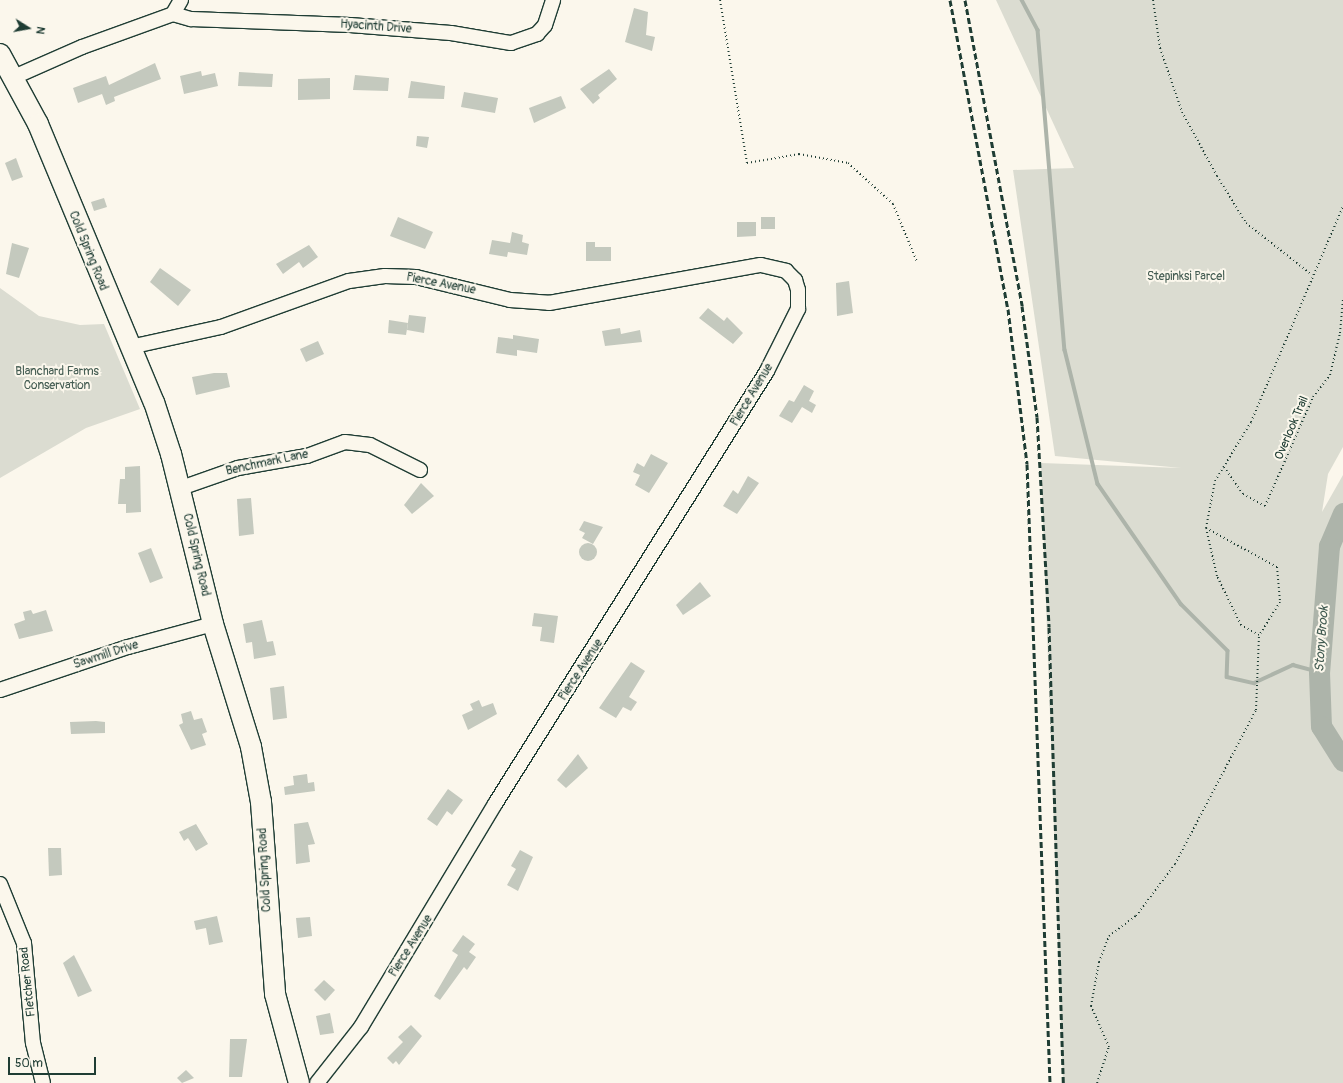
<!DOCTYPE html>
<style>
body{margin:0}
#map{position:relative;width:1343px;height:1083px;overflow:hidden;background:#fbf7ec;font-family:Pangolin,sans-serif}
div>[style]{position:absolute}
.green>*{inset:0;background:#dbdcd1}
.stream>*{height:3.5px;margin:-1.75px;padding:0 1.75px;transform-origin:1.75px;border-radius:1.75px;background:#adb4aa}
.river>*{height:21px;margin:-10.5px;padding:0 10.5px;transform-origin:10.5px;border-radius:10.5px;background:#adb4aa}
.building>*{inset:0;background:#c4c9be}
.round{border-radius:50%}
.path>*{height:2px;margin-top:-1px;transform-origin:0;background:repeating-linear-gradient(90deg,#1f3d34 0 1px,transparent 0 4px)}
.roads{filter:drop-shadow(1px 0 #1f3d34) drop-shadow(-1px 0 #1f3d34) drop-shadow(0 1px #1f3d34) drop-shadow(0 -1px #1f3d34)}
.street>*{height:14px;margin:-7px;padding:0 7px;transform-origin:7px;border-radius:7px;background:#fbf7ec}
.secondary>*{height:20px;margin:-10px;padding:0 10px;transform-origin:10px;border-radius:10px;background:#fbf7ec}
.rail>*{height:3px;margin-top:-1.5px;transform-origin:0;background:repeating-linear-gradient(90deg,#1f3d34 0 6px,transparent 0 9px)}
span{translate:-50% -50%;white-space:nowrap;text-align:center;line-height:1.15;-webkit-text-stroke:4px #fbf7ec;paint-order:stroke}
.street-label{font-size:12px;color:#1f3d34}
.park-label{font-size:12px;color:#455d53}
.water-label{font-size:13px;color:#425b52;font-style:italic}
.north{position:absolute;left:8px;top:8px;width:40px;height:40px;-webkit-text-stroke:3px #fbf7ec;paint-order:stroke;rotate:101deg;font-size:11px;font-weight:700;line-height:16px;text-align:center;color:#1f3d34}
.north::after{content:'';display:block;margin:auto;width:14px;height:18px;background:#1f3d34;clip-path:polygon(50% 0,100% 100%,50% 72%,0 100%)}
.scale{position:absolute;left:8px;top:1057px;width:88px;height:18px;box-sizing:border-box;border:2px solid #1f3d34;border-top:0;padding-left:5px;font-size:12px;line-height:14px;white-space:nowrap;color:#1f3d34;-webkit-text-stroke:3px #fbf7ec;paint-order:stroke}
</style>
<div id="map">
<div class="green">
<div style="clip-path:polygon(996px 0,1343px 0,1343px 447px,1328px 474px,1322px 512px,1343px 475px,1343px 1083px,1063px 1083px,1041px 463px,1181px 468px,1055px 456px,1013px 170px,1074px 168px)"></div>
<div style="clip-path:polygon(0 288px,39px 316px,80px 325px,104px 324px,140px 409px,86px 428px,0 478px)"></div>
</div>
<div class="stream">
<div style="left:1022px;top:0;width:34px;rotate:62deg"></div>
<div style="left:1038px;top:30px;width:321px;rotate:85.2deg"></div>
<div style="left:1065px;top:350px;width:138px;rotate:76.2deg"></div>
<div style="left:1098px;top:484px;width:146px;rotate:55.3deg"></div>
<div style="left:1181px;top:604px;width:66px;rotate:45deg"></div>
<div style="left:1228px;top:651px;width:26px;rotate:92deg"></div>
<div style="left:1227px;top:677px;width:28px;rotate:13deg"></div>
<div style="left:1254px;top:683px;width:43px;rotate:-24.8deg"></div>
<div style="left:1293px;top:665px;width:27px;rotate:15deg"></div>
</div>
<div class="river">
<div style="left:1343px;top:513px;width:36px;rotate:113deg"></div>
<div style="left:1329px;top:546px;width:126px;rotate:94.5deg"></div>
<div style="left:1319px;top:672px;width:54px;rotate:87.9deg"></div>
<div style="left:1321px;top:726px;width:41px;rotate:57.8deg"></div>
</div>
<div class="building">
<div style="clip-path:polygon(634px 8px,648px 12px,646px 35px,655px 37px,652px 51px,625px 42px)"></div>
<div style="clip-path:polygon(155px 63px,161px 79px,114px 97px,115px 101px,106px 105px,102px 94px,78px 103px,73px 88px,106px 76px,109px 85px)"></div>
<div style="clip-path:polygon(609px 69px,617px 79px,598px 95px,600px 98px,593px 104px,580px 89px)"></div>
<div style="clip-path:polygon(201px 71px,202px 76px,215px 73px,218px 86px,184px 94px,180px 76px)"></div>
<div style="clip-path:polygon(239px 72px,273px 74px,272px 87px,238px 86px)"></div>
<div style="clip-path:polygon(355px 75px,389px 78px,388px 91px,353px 90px)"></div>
<div style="clip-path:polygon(330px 78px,330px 99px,298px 100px,298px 79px)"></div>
<div style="clip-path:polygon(411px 81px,445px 86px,444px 99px,408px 98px)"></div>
<div style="clip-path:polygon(464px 92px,498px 98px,495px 113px,461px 107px)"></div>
<div style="clip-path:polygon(561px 96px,566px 108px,534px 123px,529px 108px)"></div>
<div style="clip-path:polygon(417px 136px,429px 137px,427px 148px,416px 146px)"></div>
<div style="clip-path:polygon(16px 158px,23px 177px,12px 181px,5px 163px)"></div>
<div style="clip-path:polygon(104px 198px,107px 207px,94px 211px,91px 202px)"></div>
<div style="clip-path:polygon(398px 217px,433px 232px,425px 249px,390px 236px)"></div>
<div style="clip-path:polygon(761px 217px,775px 217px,775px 229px,761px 229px)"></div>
<div style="clip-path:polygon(737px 222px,756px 222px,756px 236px,737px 237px)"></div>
<div style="clip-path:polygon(512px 232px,523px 235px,522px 242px,529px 244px,527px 255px,508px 252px,507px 257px,489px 254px,492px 240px,510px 243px)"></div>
<div style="clip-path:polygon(586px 242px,595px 242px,595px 247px,611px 247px,611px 261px,586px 261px)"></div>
<div style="clip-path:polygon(12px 243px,29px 248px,19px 278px,6px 274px)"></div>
<div style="clip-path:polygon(309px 245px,318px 257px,303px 268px,299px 262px,283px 274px,276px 264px)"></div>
<div style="clip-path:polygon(160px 268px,191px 290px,178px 306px,150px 282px)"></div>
<div style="clip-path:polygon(849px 281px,853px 313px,837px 316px,836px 283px)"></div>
<div style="clip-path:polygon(708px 308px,724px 321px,727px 317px,743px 333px,733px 344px,699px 318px)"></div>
<div style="clip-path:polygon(409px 315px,426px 317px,424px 333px,407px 330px)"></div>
<div style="clip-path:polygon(389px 320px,408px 323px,406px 335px,388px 333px)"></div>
<div style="clip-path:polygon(620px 328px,621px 334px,640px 330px,642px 342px,605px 346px,602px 331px)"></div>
<div style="clip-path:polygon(513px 335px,539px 339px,537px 353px,517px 350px,517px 356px,496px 353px,498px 337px,513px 339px)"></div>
<div style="clip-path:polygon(318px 341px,324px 354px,306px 362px,300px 349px)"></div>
<div style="clip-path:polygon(214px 373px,227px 373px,230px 387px,196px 395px,192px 377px)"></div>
<div style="clip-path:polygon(804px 385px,814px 391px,809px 401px,816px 405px,812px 413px,802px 407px,792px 423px,779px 416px,789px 400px,794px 402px)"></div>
<div style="clip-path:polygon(651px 454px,668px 463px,649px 493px,635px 485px,640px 475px,633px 472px,637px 463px,644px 467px)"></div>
<div style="clip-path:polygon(140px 466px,141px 512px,126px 513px,126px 504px,118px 504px,120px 479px,125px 479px,125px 467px)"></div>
<div style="clip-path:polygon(748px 476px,759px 483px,737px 514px,723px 506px,733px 490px,738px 494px)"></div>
<div style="clip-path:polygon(421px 483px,434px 496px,412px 514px,404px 505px)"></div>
<div style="clip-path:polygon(251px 498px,254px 534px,239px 536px,237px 499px)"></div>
<div style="clip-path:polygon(584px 521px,603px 527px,593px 544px,582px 538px,585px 533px,579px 530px)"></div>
<div class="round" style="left:579px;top:543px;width:18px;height:18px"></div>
<div style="clip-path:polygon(151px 548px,163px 578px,150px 583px,138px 553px)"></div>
<div style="clip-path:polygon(700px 582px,711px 596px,683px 615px,676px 605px)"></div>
<div style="clip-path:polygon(31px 610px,33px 614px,46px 610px,53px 631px,19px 639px,14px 624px,25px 620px,23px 612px)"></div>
<div style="clip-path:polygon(534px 613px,558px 616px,554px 643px,540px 641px,542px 627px,532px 626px)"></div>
<div style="clip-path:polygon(262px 620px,267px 642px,273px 641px,276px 655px,254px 659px,252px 642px,246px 643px,243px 624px)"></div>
<div style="clip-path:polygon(631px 662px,645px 671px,629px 697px,637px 702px,631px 711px,623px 707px,616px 718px,599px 708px)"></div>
<div style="clip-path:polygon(284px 686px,287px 718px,273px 720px,270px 688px)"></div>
<div style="clip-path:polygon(479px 700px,482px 707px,493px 703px,497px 714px,468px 730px,462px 715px,473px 710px,470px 704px)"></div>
<div style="clip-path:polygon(191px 711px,194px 720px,202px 718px,207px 732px,202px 734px,206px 745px,191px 750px,179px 725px,183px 723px,181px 714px)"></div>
<div style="clip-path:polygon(96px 721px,105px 722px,105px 733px,71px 734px,70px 722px)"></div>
<div style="clip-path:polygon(578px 754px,588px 768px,566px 788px,557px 780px)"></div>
<div style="clip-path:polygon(307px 774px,308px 783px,314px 782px,315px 791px,285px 795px,284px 787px,294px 785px,293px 776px)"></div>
<div style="clip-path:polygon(448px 789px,463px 800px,452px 815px,447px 811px,437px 826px,427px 819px)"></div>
<div style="clip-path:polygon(308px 822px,315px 844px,308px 845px,310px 862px,296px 864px,294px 824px)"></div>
<div style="clip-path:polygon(196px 824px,208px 844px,196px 851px,188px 838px,184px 841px,179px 832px)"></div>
<div style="clip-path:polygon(48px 848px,61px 848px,62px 875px,49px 876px)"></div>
<div style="clip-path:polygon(520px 850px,533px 857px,518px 891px,507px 885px,516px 869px,511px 866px)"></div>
<div style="clip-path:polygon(217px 916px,223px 942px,209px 945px,206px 928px,196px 930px,194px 921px)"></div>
<div style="clip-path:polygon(310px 917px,312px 936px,298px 938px,296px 918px)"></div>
<div style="clip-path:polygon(463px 935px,475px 944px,469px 952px,476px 957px,467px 970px,464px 967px,440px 1000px,434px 996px,458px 955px,452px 951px)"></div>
<div style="clip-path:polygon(74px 955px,92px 991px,78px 997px,63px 963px)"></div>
<div style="clip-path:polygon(324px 980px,335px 990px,325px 1001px,314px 990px)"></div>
<div style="clip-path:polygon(330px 1013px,334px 1033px,320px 1035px,316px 1016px)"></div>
<div style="clip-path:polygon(411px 1025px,422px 1036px,399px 1065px,396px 1061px,393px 1064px,387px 1058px,403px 1042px,398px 1037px)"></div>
<div style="clip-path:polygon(230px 1039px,247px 1039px,242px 1077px,229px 1077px)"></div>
<div style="clip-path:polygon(186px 1070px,194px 1078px,182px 1083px,177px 1078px)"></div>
</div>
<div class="path">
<div style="left:720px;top:0;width:165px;rotate:80.6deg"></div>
<div style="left:747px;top:163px;width:53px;rotate:-9.8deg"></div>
<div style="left:799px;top:154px;width:50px;rotate:10.4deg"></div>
<div style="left:848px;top:163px;width:61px;rotate:42.3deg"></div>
<div style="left:893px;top:204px;width:63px;rotate:67.5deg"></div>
<div style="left:1153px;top:0;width:49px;rotate:81.7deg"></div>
<div style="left:1160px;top:48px;width:68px;rotate:71deg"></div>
<div style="left:1182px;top:112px;width:73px;rotate:61.3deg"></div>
<div style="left:1217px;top:176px;width:55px;rotate:58.3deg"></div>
<div style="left:1246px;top:223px;width:84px;rotate:38.2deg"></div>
<div style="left:1224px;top:467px;width:33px;rotate:55deg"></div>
<div style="left:1243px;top:494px;width:25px;rotate:29deg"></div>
<div style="left:1265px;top:506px;width:119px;rotate:-66.2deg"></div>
<div style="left:1313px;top:397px;width:28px;rotate:-52deg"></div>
<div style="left:1330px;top:375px;width:43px;rotate:-76.6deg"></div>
<div style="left:1340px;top:333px;width:34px;rotate:-85deg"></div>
<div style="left:1206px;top:528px;width:81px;rotate:28.8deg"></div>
<div style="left:1277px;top:567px;width:35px;rotate:85deg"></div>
<div style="left:1280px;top:602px;width:39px;rotate:122deg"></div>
<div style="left:1097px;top:1083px;width:38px;rotate:-72deg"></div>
<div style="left:1109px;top:1047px;width:45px;rotate:-113.7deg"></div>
<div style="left:1091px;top:1006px;width:45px;rotate:-79.7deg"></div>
<div style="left:1099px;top:962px;width:28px;rotate:-69deg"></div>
<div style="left:1109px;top:936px;width:34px;rotate:-37deg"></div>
<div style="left:1136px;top:916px;width:65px;rotate:-53.1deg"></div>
<div style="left:1175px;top:864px;width:174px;rotate:-62.3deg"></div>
<div style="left:1256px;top:710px;width:75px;rotate:-87.7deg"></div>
<div style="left:1259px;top:635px;width:21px;rotate:-151deg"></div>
<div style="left:1241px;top:625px;width:55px;rotate:-116.1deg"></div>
<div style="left:1217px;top:576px;width:49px;rotate:-102.9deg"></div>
<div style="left:1206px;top:528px;width:48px;rotate:-79.2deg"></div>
<div style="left:1215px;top:481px;width:69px;rotate:-58.6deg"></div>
<div style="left:1251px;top:422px;width:235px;rotate:-66.9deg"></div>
</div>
<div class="roads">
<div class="street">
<div style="left:181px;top:0;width:16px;rotate:120deg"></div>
<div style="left:173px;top:14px;width:19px;rotate:16deg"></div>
<div style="left:191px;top:19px;width:159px;rotate:2.2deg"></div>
<div style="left:350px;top:25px;width:101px;rotate:4.5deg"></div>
<div style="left:451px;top:33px;width:61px;rotate:9.5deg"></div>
<div style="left:511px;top:43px;width:28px;rotate:-19deg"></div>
<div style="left:537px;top:34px;width:12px;rotate:-48deg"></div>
<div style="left:545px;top:25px;width:26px;rotate:-72deg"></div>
<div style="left:14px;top:77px;width:74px;rotate:-23.8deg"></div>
<div style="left:82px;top:47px;width:97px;rotate:-19.9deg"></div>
<div style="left:130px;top:347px;width:93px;rotate:-12.4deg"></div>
<div style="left:221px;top:327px;width:136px;rotate:-19.8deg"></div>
<div style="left:349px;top:281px;width:36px;rotate:-8deg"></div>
<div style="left:385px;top:276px;width:31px;rotate:2deg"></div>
<div style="left:416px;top:277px;width:97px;rotate:13.7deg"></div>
<div style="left:510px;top:300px;width:39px;rotate:4deg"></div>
<div style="left:549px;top:303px;width:215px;rotate:-10.2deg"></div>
<div style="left:761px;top:265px;width:26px;rotate:13deg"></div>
<div style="left:786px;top:271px;width:13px;rotate:45deg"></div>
<div style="left:795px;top:280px;width:10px;rotate:73deg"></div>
<div style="left:798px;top:290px;width:19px;rotate:90deg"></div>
<div style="left:798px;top:309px;width:69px;rotate:116.6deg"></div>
<div style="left:767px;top:371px;width:511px;rotate:122.14deg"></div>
<div style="left:495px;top:804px;width:260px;rotate:121deg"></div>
<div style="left:361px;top:1027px;width:71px;rotate:128.2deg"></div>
<div style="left:181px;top:488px;width:60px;rotate:-19.3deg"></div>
<div style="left:238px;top:468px;width:70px;rotate:-9.9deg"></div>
<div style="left:307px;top:456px;width:40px;rotate:-20.2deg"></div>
<div style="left:345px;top:442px;width:25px;rotate:7deg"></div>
<div style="left:370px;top:445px;width:56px;rotate:26.6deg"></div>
<div style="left:0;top:690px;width:135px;rotate:-18.6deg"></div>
<div style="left:128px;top:647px;width:88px;rotate:-15.1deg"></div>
<div style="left:0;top:884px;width:64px;rotate:67.9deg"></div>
<div style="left:24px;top:943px;width:100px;rotate:84.9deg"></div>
<div style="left:33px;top:1043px;width:41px;rotate:76deg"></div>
</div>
<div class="secondary">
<div style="left:0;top:54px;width:80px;rotate:61.5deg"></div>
<div style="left:38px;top:124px;width:301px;rotate:67.4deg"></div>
<div style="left:154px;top:402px;width:55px;rotate:71.9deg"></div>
<div style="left:171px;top:454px;width:175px;rotate:76.1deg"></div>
<div style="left:213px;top:624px;width:129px;rotate:72.8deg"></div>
<div style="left:251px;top:747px;width:56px;rotate:79.7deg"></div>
<div style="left:261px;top:802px;width:193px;rotate:85.8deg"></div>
<div style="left:275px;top:994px;width:92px;rotate:74.9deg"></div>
</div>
</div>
<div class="rail">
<div style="left:950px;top:0;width:314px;rotate:79.4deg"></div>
<div style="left:1008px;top:309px;width:156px;rotate:83deg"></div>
<div style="left:1027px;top:464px;width:619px;rotate:87.87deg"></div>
<div style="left:965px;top:0;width:311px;rotate:79.4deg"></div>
<div style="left:1022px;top:306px;width:112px;rotate:82.3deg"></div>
<div style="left:1037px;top:417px;width:210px;rotate:86.7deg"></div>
<div style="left:1049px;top:627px;width:456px;rotate:88.2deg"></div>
</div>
<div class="street-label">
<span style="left:376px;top:27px;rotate:4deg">Hyacinth Drive</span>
<span style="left:88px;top:251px;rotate:68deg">Cold Spring Road</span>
<span style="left:441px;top:284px;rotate:11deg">Pierce Avenue</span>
<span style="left:752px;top:395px;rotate:-59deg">Pierce Avenue</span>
<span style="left:1292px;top:428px;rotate:-67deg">Overlook Trail</span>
<span style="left:267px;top:463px;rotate:-12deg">Benchmark Lane</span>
<span style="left:196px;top:555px;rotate:77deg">Cold Spring Road</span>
<span style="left:106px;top:655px;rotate:-18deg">Sawmill Drive</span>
<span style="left:581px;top:670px;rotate:-57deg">Pierce Avenue</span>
<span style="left:265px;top:870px;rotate:-93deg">Cold Spring Road</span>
<span style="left:411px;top:946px;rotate:-58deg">Pierce Avenue</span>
<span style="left:28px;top:982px;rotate:-96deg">Fletcher Road</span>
</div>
<div class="park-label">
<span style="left:1186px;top:277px">Stepinksi Parcel</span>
<span style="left:57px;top:379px">Blanchard Farms<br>Conservation</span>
</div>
<div class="water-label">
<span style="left:1322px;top:639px;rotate:-86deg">Stony Brook</span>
</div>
<div class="north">N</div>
<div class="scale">50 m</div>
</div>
